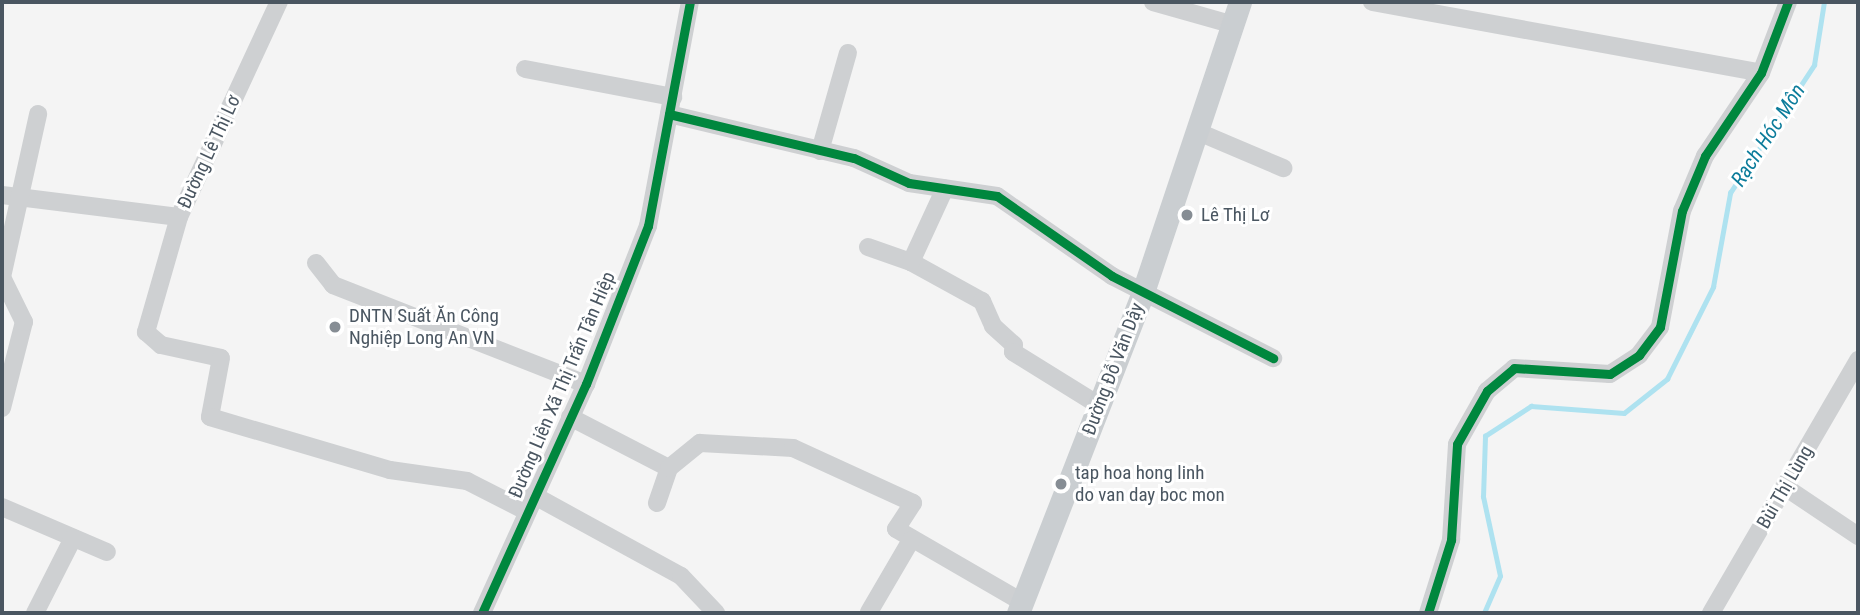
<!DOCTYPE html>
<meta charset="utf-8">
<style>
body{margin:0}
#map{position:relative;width:1860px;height:615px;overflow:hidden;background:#f4f4f4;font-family:"Roboto Condensed",sans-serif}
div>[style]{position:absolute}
.stream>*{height:4.5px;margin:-2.25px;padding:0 2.25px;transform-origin:2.25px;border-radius:2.25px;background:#aee2f0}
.minor>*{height:18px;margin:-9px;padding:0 9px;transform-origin:9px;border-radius:9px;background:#ced0d2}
.major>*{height:23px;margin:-11.5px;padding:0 11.5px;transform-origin:11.5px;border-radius:11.5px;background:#caced1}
.cycleway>*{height:9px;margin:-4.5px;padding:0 4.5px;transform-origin:4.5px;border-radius:4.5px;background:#00873e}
.dots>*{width:19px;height:19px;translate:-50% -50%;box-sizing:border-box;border:4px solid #fff;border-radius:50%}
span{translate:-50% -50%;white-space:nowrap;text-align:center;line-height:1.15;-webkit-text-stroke:6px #fff;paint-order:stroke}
.street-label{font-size:19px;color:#4a5661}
.poi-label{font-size:19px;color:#4a5661}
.left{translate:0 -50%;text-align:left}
.water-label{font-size:21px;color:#0c7c9b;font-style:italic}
.frame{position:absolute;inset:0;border:4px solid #4a5661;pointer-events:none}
</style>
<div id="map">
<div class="stream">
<div style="left:1484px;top:613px;width:40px;rotate:-66.6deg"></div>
<div style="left:1500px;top:576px;width:81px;rotate:-102.1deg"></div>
<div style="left:1483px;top:497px;width:61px;rotate:-88.1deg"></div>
<div style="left:1485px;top:436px;width:55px;rotate:-33.1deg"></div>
<div style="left:1531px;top:406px;width:93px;rotate:4.3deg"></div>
<div style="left:1624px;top:413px;width:55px;rotate:-38.3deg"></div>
<div style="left:1667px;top:379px;width:103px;rotate:-63.4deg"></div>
<div style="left:1713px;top:287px;width:96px;rotate:-79.7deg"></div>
<div style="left:1730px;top:193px;width:153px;rotate:-56.7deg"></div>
<div style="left:1814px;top:65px;width:64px;rotate:-81deg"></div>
</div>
<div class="minor">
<div style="left:1153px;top:2px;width:81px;rotate:15.8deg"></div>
<div style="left:1372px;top:2px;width:395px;rotate:10.3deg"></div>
<div style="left:525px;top:69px;width:151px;rotate:10.7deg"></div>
<div style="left:669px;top:114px;width:190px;rotate:13.4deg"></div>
<div style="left:854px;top:158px;width:60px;rotate:24.4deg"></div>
<div style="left:909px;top:183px;width:89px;rotate:8.4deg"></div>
<div style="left:997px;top:196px;width:140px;rotate:34.8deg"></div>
<div style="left:1112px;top:276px;width:181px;rotate:27deg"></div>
<div style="left:1196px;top:131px;width:95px;rotate:23deg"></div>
<div style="left:820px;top:151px;width:102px;rotate:-74.1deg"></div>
<div style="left:2px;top:195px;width:178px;rotate:7.1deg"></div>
<div style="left:179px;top:217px;width:237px;rotate:-65.1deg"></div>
<div style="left:179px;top:217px;width:120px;rotate:106deg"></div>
<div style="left:146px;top:332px;width:20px;rotate:41deg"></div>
<div style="left:161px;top:345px;width:61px;rotate:12.2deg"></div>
<div style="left:221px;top:358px;width:60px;rotate:100.6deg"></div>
<div style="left:210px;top:417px;width:188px;rotate:16.4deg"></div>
<div style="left:390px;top:470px;width:78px;rotate:8.1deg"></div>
<div style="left:467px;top:481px;width:66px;rotate:27deg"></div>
<div style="left:868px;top:247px;width:46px;rotate:19.2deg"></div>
<div style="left:911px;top:262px;width:81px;rotate:28.8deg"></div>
<div style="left:982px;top:301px;width:27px;rotate:66deg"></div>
<div style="left:993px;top:326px;width:28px;rotate:42deg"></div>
<div style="left:1014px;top:345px;width:7px;rotate:98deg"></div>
<div style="left:1013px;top:352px;width:102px;rotate:31.8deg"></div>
<div style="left:911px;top:262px;width:81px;rotate:-65.3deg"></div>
<div style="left:316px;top:263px;width:28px;rotate:52deg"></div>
<div style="left:333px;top:285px;width:272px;rotate:21.4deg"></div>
<div style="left:2px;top:408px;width:89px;rotate:-75.7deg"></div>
<div style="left:24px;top:322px;width:50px;rotate:-116.1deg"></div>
<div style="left:2px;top:277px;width:167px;rotate:-77.5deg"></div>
<div style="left:570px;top:417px;width:111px;rotate:27.3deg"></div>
<div style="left:669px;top:468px;width:37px;rotate:109deg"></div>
<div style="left:669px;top:468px;width:40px;rotate:-39deg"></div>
<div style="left:700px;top:443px;width:93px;rotate:3.1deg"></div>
<div style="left:793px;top:448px;width:132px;rotate:24.6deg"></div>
<div style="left:913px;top:503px;width:31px;rotate:123deg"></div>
<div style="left:896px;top:529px;width:146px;rotate:30.1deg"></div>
<div style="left:1785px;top:487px;width:88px;rotate:33.9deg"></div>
<div style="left:533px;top:495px;width:169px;rotate:28.7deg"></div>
<div style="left:681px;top:576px;width:51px;rotate:46.6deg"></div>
<div style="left:2px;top:507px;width:114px;rotate:23.2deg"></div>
<div style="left:869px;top:612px;width:83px;rotate:-59.7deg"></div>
<div style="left:35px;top:613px;width:84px;rotate:-63.1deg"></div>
<div style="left:482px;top:613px;width:252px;rotate:-65.6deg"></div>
<div style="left:586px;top:384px;width:170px;rotate:-68.6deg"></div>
<div style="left:648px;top:226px;width:228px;rotate:-79.4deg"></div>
<div style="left:1428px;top:613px;width:77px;rotate:-72.5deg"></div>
<div style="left:1451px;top:540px;width:96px;rotate:-86.4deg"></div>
<div style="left:1457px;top:444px;width:61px;rotate:-60.5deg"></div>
<div style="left:1487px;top:391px;width:35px;rotate:-40deg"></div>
<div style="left:1514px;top:368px;width:96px;rotate:3.6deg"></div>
<div style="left:1610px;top:374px;width:35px;rotate:-33deg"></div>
<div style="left:1639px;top:355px;width:35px;rotate:-53deg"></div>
<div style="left:1660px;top:327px;width:118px;rotate:-79.3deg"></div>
<div style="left:1682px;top:211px;width:60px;rotate:-67.3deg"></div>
<div style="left:1705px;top:156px;width:100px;rotate:-56deg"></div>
<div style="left:1761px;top:73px;width:76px;rotate:-69.2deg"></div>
<div style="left:1711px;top:613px;width:293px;rotate:-59.8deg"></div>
</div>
<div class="major">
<div style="left:1018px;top:613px;width:348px;rotate:-68.7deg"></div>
<div style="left:1144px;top:289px;width:303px;rotate:-71.5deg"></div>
</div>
<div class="cycleway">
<div style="left:669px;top:114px;width:190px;rotate:13.4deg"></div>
<div style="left:854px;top:158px;width:60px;rotate:24.4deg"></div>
<div style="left:909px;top:183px;width:89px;rotate:8.4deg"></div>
<div style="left:997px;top:196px;width:140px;rotate:34.8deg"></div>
<div style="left:1112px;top:276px;width:181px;rotate:27deg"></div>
<div style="left:482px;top:613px;width:252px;rotate:-65.6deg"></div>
<div style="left:586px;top:384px;width:170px;rotate:-68.6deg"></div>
<div style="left:648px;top:226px;width:228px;rotate:-79.4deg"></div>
<div style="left:1428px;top:613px;width:77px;rotate:-72.5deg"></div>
<div style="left:1451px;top:540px;width:96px;rotate:-86.4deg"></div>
<div style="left:1457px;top:444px;width:61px;rotate:-60.5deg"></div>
<div style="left:1487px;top:391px;width:35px;rotate:-40deg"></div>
<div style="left:1514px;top:368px;width:96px;rotate:3.6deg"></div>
<div style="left:1610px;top:374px;width:35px;rotate:-33deg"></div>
<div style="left:1639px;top:355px;width:35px;rotate:-53deg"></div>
<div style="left:1660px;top:327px;width:118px;rotate:-79.3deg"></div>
<div style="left:1682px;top:211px;width:60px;rotate:-67.3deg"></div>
<div style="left:1705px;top:156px;width:100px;rotate:-56deg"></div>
<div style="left:1761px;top:73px;width:76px;rotate:-69.2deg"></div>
</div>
<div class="dots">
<div style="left:1187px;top:215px;background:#868d94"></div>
<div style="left:335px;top:327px;background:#868d94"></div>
<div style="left:1061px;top:484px;background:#868d94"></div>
</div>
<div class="street-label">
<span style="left:209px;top:152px;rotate:-65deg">Đường Lê Thị Lơ</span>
<span style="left:1113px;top:369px;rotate:-69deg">Đường Đỗ Văn Dậy</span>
<span style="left:562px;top:385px;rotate:-67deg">Đường Liên Xã Thị Trấn Tân Hiệp</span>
<span style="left:1785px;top:487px;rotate:-60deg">Bùi Thị Lùng</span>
</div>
<div class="poi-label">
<span class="left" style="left:1201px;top:215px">Lê Thị Lơ</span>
<span class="left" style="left:349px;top:327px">DNTN Suất Ăn Công<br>Nghiệp Long An VN</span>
<span class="left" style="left:1075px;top:484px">tap hoa hong linh<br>do van day boc mon</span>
</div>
<div class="water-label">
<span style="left:1768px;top:135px;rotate:-57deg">Rạch Hóc Môn</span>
</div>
<div class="frame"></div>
</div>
